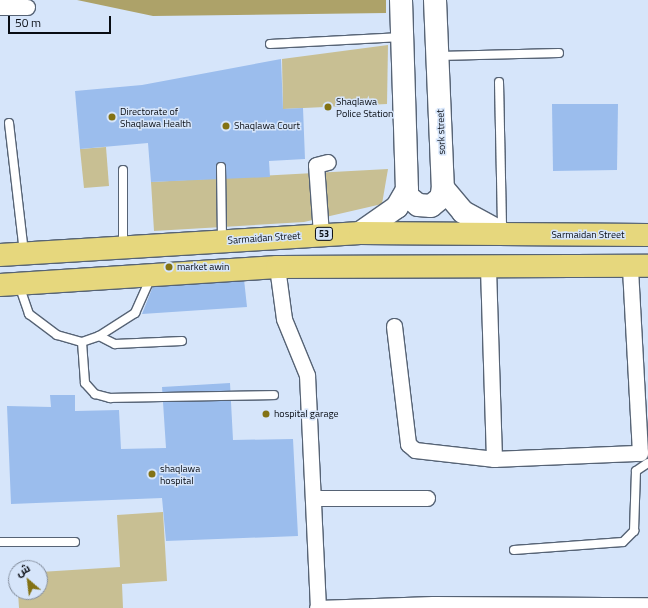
<!DOCTYPE html>
<meta charset="utf-8">
<style>
body{margin:0}
#map{position:relative;width:648px;height:608px;overflow:hidden;background:#d6e5fa;font-family:"Titillium Web",Cairo,sans-serif}
div>[style]{position:absolute}
.green>*{inset:0;background:#c8bf93}
.forest>*{inset:0;background:#ada269}
.building>*{inset:0;background:#9bbded}
.roads{filter:drop-shadow(1px 0 #566375) drop-shadow(-1px 0 #566375) drop-shadow(0 1px #566375) drop-shadow(0 -1px #566375)}
.lane>*{height:8px;margin:-4px;padding:0 4px;transform-origin:4px;border-radius:4px;background:#fff}
.street>*{height:15px;margin:-7.5px;padding:0 7.5px;transform-origin:7.5px;border-radius:7.5px;background:#fff}
.secondary>*{height:22px;margin:-11px;padding:0 11px;transform-origin:11px;border-radius:11px;background:#fff}
.primary>*{height:22px;margin:-11px;padding:0 11px;transform-origin:11px;border-radius:11px;background:#e6d77d}
.dots>*{width:11px;height:11px;translate:-50% -50%;box-sizing:border-box;border:2px solid #d6e5fa;border-radius:50%}
span{translate:-50% -50%;white-space:nowrap;text-align:center;line-height:1.15;-webkit-text-stroke:3px #d6e5fa;paint-order:stroke}
.shield-label span{padding:1px 3px;background:#d6e5fa;border:1px solid;border-radius:3px;-webkit-text-stroke-width:0}
.shield-label{font-size:9px;color:#080c13;font-weight:700}
.poi-label{font-size:10px;color:#080c13}
.left{translate:0 -50%;text-align:left}
.street-label{font-size:10px;color:#080c13}
.north{position:absolute;left:8px;top:560px;width:40px;height:40px;box-sizing:border-box;background:#d6e5fa;border:1px solid #848e9e;border-radius:50%;rotate:332deg;font-size:11px;font-weight:700;line-height:16px;text-align:center;color:#080c13}
.north::after{content:'';display:block;margin:auto;width:14px;height:18px;background:#837214;clip-path:polygon(50% 0,100% 100%,50% 72%,0 100%)}
.scale{position:absolute;left:8px;top:16px;width:103px;height:18px;box-sizing:border-box;border:2px solid #080c13;border-top:0;padding-left:5px;font-size:12px;line-height:14px;white-space:nowrap;color:#080c13;-webkit-text-stroke:3px #d6e5fa;paint-order:stroke}
</style>
<div id="map">
<div class="green">
<div style="clip-path:polygon(388px 45px,387px 104px,283px 109px,282px 59px)"></div>
<div style="clip-path:polygon(106px 147px,109px 186px,84px 188px,80px 149px)"></div>
<div style="clip-path:polygon(388px 169px,382px 204px,304px 222px,154px 231px,151px 182px)"></div>
<div style="clip-path:polygon(163px 512px,167px 581px,122px 584px,123px 608px,19px 608px,18px 592px,40px 592px,40px 572px,120px 567px,117px 515px)"></div>
</div>
<div class="forest">
<div style="clip-path:polygon(77px 0,386px 0,386px 13px,153px 16px)"></div>
</div>
<div class="building">
<div style="clip-path:polygon(281px 59px,283px 109px,303px 108px,305px 159px,269px 161px,270px 177px,151px 182px,148px 143px,80px 149px,75px 91px,142px 85px)"></div>
<div style="clip-path:polygon(552px 104px,618px 104px,617px 170px,553px 171px)"></div>
<div style="clip-path:polygon(243px 270px,247px 307px,142px 314px,157px 276px)"></div>
<div style="clip-path:polygon(230px 383px,233px 440px,293px 439px,298px 536px,166px 541px,162px 498px,11px 504px,7px 406px,51px 407px,50px 395px,75px 395px,75px 411px,119px 410px,121px 449px,166px 448px,162px 387px)"></div>
</div>
<div class="roads">
<div class="lane">
<div style="left:270px;top:44px;width:132px;rotate:-3deg"></div>
<div style="left:439px;top:56px;width:120px;rotate:-1.4deg"></div>
<div style="left:499px;top:82px;width:149px;rotate:88.8deg"></div>
<div style="left:9px;top:123px;width:131px;rotate:83.4deg"></div>
<div style="left:221px;top:167px;width:73px;rotate:89.2deg"></div>
<div style="left:123px;top:246px;width:76px;rotate:-90deg"></div>
<div style="left:19px;top:285px;width:31px;rotate:71deg"></div>
<div style="left:29px;top:314px;width:35px;rotate:37deg"></div>
<div style="left:57px;top:335px;width:26px;rotate:16deg"></div>
<div style="left:82px;top:342px;width:18px;rotate:-19deg"></div>
<div style="left:99px;top:336px;width:43px;rotate:-32.6deg"></div>
<div style="left:135px;top:313px;width:39px;rotate:-66deg"></div>
<div style="left:99px;top:336px;width:18px;rotate:27deg"></div>
<div style="left:115px;top:344px;width:67px;rotate:-2.6deg"></div>
<div style="left:82px;top:342px;width:41px;rotate:85.8deg"></div>
<div style="left:85px;top:383px;width:15px;rotate:48deg"></div>
<div style="left:95px;top:394px;width:16px;rotate:15deg"></div>
<div style="left:110px;top:398px;width:164px;rotate:-1deg"></div>
<div style="left:0;top:542px;width:75px"></div>
<div style="left:514px;top:550px;width:109px;rotate:-4.2deg"></div>
<div style="left:623px;top:542px;width:16px;rotate:-45deg"></div>
<div style="left:634px;top:531px;width:60px;rotate:-88.1deg"></div>
<div style="left:636px;top:471px;width:14px;rotate:-34deg"></div>
</div>
<div class="street">
<div style="left:0;top:7px;width:27px"></div>
<div style="left:321px;top:234px;width:69px;rotate:-94.1deg"></div>
<div style="left:316px;top:165px;width:12px;rotate:-14deg"></div>
<div style="left:277px;top:267px;width:52px;rotate:82.3deg"></div>
<div style="left:284px;top:319px;width:61px;rotate:67.7deg"></div>
<div style="left:307px;top:375px;width:233px;rotate:87.3deg"></div>
<div style="left:394px;top:326px;width:119px;rotate:83.2deg"></div>
<div style="left:408px;top:444px;width:9px;rotate:41deg"></div>
<div style="left:415px;top:450px;width:80px;rotate:6.5deg"></div>
<div style="left:494px;top:459px;width:191px;rotate:-91.8deg"></div>
<div style="left:494px;top:459px;width:146px;rotate:-2.4deg"></div>
<div style="left:640px;top:453px;width:187px;rotate:-93.1deg"></div>
<div style="left:313px;top:498px;width:114px"></div>
<div style="left:317px;top:608px;width:116px;rotate:-2deg"></div>
<div style="left:433px;top:604px;width:215px;rotate:0.3deg"></div>
</div>
<div class="secondary">
<div style="left:401px;top:0;width:196px;rotate:88.2deg"></div>
<div style="left:407px;top:196px;width:14px;rotate:39deg"></div>
<div style="left:418px;top:205px;width:13px;rotate:4deg"></div>
<div style="left:431px;top:206px;width:13px;rotate:-39deg"></div>
<div style="left:441px;top:198px;width:10px;rotate:-79deg"></div>
<div style="left:435px;top:0;width:188px;rotate:87.6deg"></div>
<div style="left:443px;top:188px;width:31px;rotate:50deg"></div>
<div style="left:463px;top:212px;width:44px;rotate:28.3deg"></div>
<div style="left:360px;top:233px;width:45px;rotate:-35.1deg"></div>
<div style="left:397px;top:207px;width:20px;rotate:-60deg"></div>
</div>
<div class="primary">
<div style="left:0;top:255px;width:361px;rotate:-3.5deg"></div>
<div style="left:360px;top:233px;width:288px;rotate:0.4deg"></div>
<div style="left:0;top:285px;width:278px;rotate:-3.7deg"></div>
<div style="left:277px;top:267px;width:371px;rotate:-0.2deg"></div>
</div>
</div>
<div class="dots">
<div style="left:328px;top:107px;background:#837214"></div>
<div style="left:112px;top:117px;background:#837214"></div>
<div style="left:226px;top:126px;background:#837214"></div>
<div style="left:169px;top:267px;background:#837214"></div>
<div style="left:266px;top:414px;background:#837214"></div>
<div style="left:152px;top:474px;background:#837214"></div>
</div>
<div class="shield-label">
<span style="left:324px;top:234px">53</span>
</div>
<div class="poi-label">
<span class="left" style="left:336px;top:107px">Shaqlawa<br>Police Station</span>
<span class="left" style="left:120px;top:117px">Directorate of<br>Shaqlawa Health</span>
<span class="left" style="left:234px;top:126px">Shaqlawa Court</span>
<span class="left" style="left:177px;top:267px">market awin</span>
<span class="left" style="left:274px;top:414px">hospital garage</span>
<span class="left" style="left:160px;top:474px">shaqlawa<br>hospital</span>
</div>
<div class="street-label">
<span style="left:441px;top:132px;rotate:-92deg">sork street</span>
<span style="left:588px;top:235px">Sarmaidan Street</span>
<span style="left:264px;top:238px;rotate:-4deg">Sarmaidan Street</span>
</div>
<div class="north">ش</div>
<div class="scale">50 m</div>
</div>
